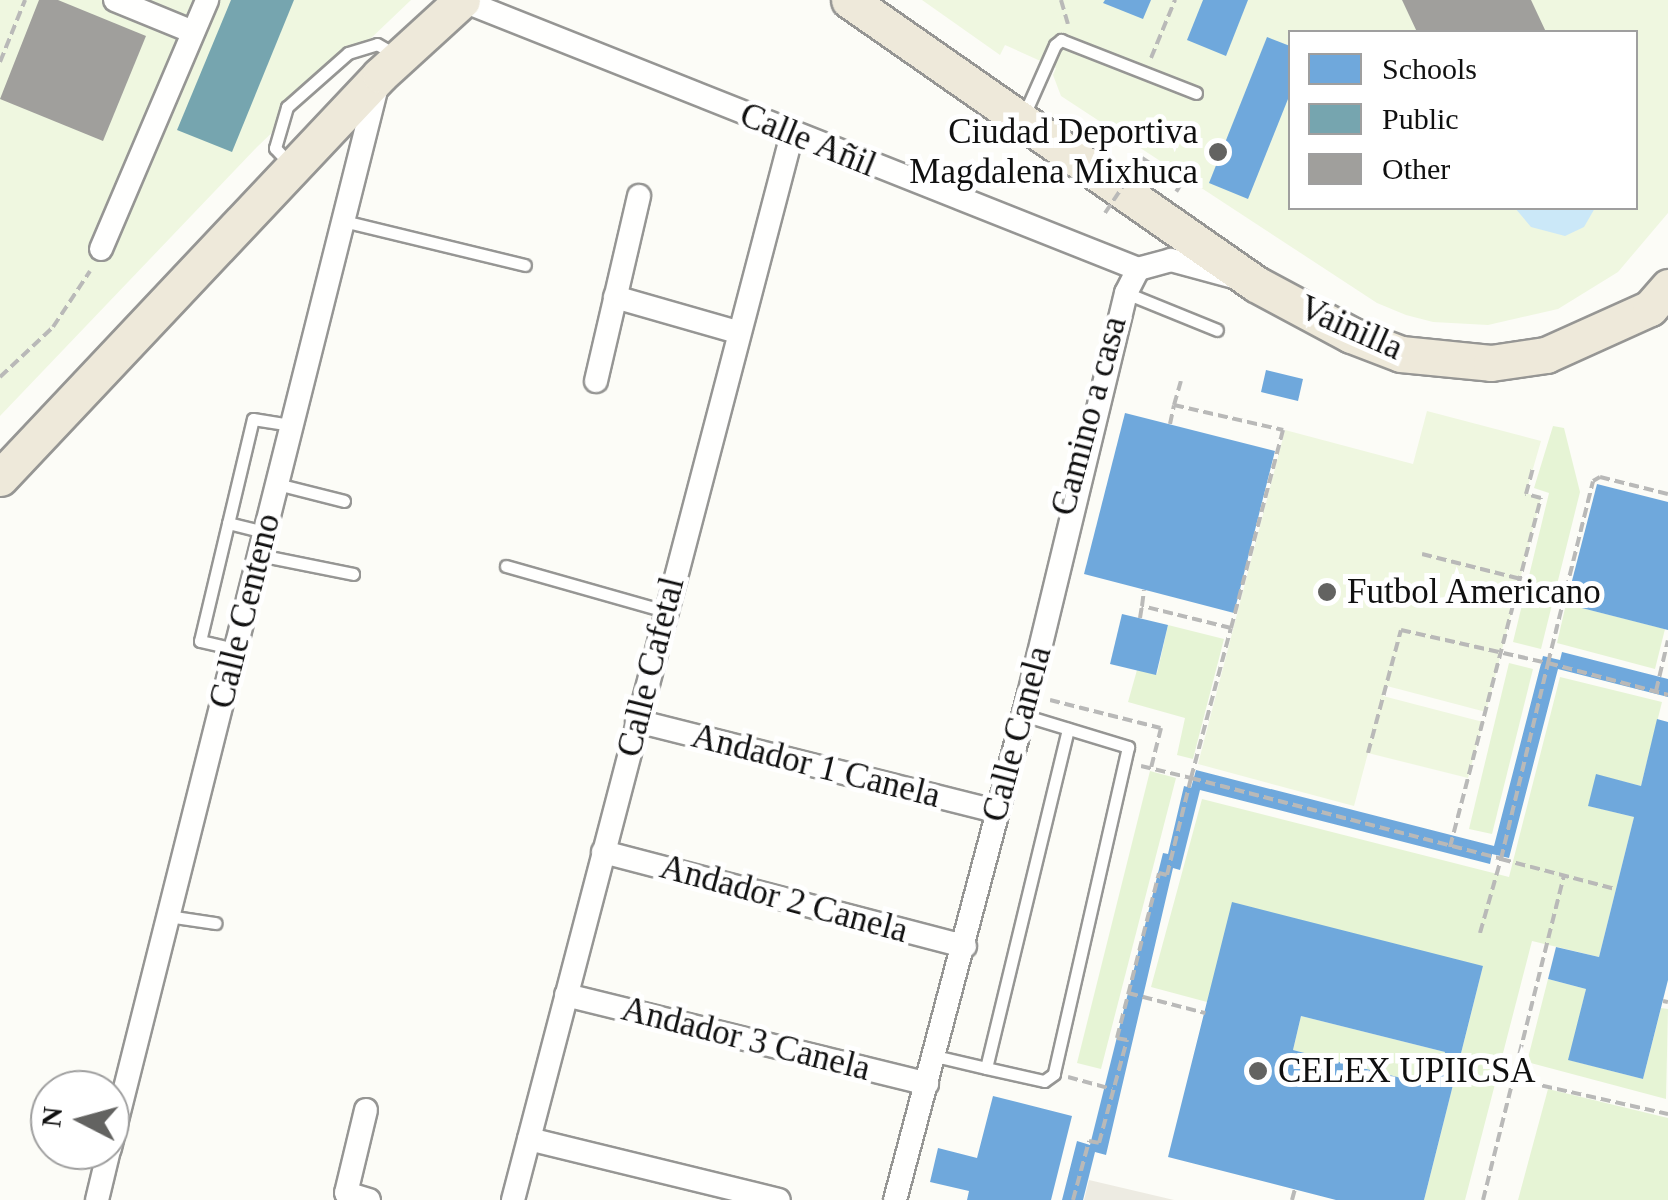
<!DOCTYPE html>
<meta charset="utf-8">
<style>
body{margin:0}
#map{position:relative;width:1668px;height:1200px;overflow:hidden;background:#fcfcf7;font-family:Georgia,serif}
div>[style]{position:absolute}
.green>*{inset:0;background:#e6f4d5}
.pitch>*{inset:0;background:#eff7e0}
.plaza>*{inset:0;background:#edebe2}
.water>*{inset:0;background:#cbe8f8}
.schools>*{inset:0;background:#6fa8dc}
.public>*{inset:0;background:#76a5af}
.building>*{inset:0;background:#a09f9c}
.path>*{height:4px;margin-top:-2px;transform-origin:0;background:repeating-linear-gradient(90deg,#b9b9b8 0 10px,transparent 0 15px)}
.roads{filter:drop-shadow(2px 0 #969694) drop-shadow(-2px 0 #969694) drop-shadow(0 2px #969694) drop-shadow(0 -2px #969694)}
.lane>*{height:11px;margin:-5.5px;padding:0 5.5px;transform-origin:5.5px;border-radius:5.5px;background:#fffffe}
.street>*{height:22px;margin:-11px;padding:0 11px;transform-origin:11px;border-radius:11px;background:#fffffe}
.primary>*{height:35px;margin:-17.5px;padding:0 17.5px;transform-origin:17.5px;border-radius:17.5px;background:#eee9da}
.path-bridge>*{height:4px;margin-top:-2px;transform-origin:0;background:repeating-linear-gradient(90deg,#b9b9b8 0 10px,transparent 0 15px)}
.dots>*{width:28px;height:28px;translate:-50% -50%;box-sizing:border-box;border:5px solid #fff;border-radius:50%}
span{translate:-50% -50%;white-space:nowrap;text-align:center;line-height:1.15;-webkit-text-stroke:10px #fff;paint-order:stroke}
.poi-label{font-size:35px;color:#101010}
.right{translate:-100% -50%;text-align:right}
.left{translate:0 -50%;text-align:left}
.street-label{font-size:35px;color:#101010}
.legend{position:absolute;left:1288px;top:30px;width:350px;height:180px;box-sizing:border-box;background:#fff;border:2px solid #9f9f9f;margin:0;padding:12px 18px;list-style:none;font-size:30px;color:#101010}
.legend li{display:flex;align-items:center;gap:20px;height:50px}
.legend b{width:50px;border:2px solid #9f9f9f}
.north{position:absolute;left:30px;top:1070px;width:100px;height:100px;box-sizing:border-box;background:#fff;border:2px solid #9f9f9f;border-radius:50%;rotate:276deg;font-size:28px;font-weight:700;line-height:40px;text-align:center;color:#101010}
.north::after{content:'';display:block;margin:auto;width:35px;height:45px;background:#636361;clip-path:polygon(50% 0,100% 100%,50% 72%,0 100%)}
</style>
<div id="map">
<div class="green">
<div style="clip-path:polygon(1553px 426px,1564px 428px,1580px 492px,1541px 649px,1513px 642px,1549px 493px,1534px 488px)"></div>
<div style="clip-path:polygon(1566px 604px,1665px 629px,1655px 669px,1557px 643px)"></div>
<div style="clip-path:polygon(1168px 625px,1224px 639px,1193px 759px,1177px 755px,1185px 718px,1128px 702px,1137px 670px,1157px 674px)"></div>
<div style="clip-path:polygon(1509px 663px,1533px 669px,1492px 834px,1469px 829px)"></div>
<div style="clip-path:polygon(1560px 677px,1662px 702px,1641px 786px,1597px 775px,1589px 806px,1634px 817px,1599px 957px,1532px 941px,1465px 1200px,1424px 1200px,1483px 966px,1207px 1002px,1151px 987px,1202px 799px,1509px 877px)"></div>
<div style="clip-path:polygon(1150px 771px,1176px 778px,1101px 1069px,1077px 1063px)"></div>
<div style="clip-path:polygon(1548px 979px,1586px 989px,1569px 1060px,1643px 1079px,1661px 1008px,1668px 1009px,1666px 1099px,1527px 1062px)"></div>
<div style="clip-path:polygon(1301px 1016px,1445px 1052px,1436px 1087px,1293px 1050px)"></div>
<div style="clip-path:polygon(1548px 1089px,1668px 1118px,1668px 1200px,1518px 1200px)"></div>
</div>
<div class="pitch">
<div style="clip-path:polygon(0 0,411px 0,257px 147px,0 416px)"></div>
<div style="clip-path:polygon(evenodd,922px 0,1668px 0,1668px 213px,1618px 272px,1558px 309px,1488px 325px,1433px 322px,1406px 315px,1377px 303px,1061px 96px,1053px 75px,1056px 68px,1005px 45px,1000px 55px,922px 0,1290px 32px,1636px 32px,1636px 208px,1290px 208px,1290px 32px)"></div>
<div style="clip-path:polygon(1427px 411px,1541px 441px,1526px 493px,1541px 498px,1486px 712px,1387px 686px,1383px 696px,1483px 722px,1468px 778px,1368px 753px,1354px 806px,1198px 764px,1285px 430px,1413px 464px)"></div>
</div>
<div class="plaza">
<div style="clip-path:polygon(1089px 1180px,1174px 1200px,1084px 1200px)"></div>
</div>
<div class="water">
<div style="clip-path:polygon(1515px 208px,1595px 208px,1584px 227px,1565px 236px,1531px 227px)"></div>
</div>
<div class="schools">
<div style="clip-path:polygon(1105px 0,1151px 0,1143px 19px,1103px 3px)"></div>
<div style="clip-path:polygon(1203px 0,1248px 0,1226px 56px,1187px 40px)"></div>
<div style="clip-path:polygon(1267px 37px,1290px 46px,1290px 94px,1248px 199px,1209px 183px)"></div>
<div style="clip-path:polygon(1266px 370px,1303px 379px,1298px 401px,1261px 392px)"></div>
<div style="clip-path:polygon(1125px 413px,1275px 451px,1234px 613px,1084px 574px)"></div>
<div style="clip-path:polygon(1597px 484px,1668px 502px,1668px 630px,1566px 604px)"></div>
<div style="clip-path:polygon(1122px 614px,1168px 625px,1156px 675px,1110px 664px)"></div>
<div style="clip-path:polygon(1562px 652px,1668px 679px,1668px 697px,1558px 669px,1509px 858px,1492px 854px,1490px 864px,1200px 790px,1180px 870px,1173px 868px,1106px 1155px,1095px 1152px,1083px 1200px,1062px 1200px,1077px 1141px,1090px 1145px,1163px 853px,1168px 854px,1184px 786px,1191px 788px,1196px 770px,1494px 846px,1543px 656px,1560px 660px)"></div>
<div style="clip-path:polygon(1657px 719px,1668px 722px,1668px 980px,1643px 1079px,1568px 1060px,1586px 989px,1548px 979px,1556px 947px,1599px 957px,1634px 817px,1588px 806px,1596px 774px,1641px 786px)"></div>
<div style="clip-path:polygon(evenodd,1232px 902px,1483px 966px,1424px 1200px,1336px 1200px,1168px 1157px,1232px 902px,1301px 1016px,1445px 1052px,1436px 1087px,1293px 1050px,1301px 1016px)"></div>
<div style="clip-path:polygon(993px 1096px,1072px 1116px,1051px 1200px,967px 1200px,969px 1191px,930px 1182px,938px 1148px,977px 1158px)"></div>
</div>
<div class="public">
<div style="clip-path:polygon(231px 0,294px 0,232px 152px,177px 130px)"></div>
</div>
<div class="building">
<div style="clip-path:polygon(39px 0,58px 0,146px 36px,103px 141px,0 99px)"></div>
<div style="clip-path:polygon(1402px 0,1531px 0,1546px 32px,1417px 32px)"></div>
</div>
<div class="path">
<div style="left:1061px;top:0;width:25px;rotate:74deg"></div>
<div style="left:1151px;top:58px;width:63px;rotate:-67.5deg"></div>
<div style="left:0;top:62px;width:67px;rotate:-68deg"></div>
<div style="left:1142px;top:158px;width:47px;rotate:33.7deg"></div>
<div style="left:1181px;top:184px;width:9px;rotate:122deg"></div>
<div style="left:0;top:377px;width:73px;rotate:-43.3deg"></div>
<div style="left:53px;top:327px;width:67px;rotate:-56.5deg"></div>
<div style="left:1174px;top:405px;width:25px;rotate:-74deg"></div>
<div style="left:1170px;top:424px;width:19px;rotate:-78deg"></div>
<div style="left:1174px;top:405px;width:112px;rotate:12.9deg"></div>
<div style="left:1283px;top:430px;width:205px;rotate:104.7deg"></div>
<div style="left:1422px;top:554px;width:102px;rotate:14.2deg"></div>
<div style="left:1140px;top:618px;width:12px;rotate:-81deg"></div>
<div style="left:1656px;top:691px;width:52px;rotate:-76.8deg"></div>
<div style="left:1050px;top:700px;width:114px;rotate:14.2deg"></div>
<div style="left:1161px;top:728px;width:41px;rotate:104deg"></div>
<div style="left:1368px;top:753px;width:127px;rotate:-75deg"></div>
<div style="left:1401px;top:630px;width:151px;rotate:12.7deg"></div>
<div style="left:1548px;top:663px;width:187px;rotate:-76.1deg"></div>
<div style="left:1593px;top:481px;width:8px;rotate:-30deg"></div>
<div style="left:1600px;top:477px;width:70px;rotate:14deg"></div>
<div style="left:1141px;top:766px;width:51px;rotate:13.5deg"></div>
<div style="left:1191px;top:778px;width:155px;rotate:-75.1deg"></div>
<div style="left:1231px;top:628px;width:92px;rotate:-166.1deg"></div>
<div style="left:1142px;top:606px;width:16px;rotate:-83deg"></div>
<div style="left:1450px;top:847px;width:361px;rotate:-75.4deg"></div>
<div style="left:1541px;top:498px;width:16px;rotate:-165deg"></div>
<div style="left:1526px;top:494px;width:28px;rotate:-75deg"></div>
<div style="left:1480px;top:933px;width:77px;rotate:-74.2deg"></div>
<div style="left:1501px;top:859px;width:118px;rotate:14.7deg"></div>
<div style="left:1128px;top:993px;width:80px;rotate:14.6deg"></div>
<div style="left:1663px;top:1001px;width:5px;rotate:11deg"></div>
<div style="left:1068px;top:1077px;width:46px;rotate:15.3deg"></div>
<div style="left:1513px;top:1079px;width:159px;rotate:12.7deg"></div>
<div style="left:1073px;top:1200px;width:61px;rotate:-74.8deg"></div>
<div style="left:1089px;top:1141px;width:10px;rotate:11deg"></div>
<div style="left:1099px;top:1143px;width:107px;rotate:-74.8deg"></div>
<div style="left:1127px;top:1040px;width:10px;rotate:-169deg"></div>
<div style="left:1117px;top:1038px;width:170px;rotate:-75.7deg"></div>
<div style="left:1159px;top:873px;width:8px;rotate:14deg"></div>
<div style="left:1167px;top:875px;width:100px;rotate:-76.1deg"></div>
<div style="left:1191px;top:778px;width:320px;rotate:14.6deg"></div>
<div style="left:1501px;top:859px;width:202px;rotate:-76.5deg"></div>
<div style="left:1548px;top:663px;width:124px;rotate:14.9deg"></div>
<div style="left:1292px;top:1200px;width:11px;rotate:-75deg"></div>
<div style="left:1483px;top:1200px;width:335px;rotate:-76deg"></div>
</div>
<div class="roads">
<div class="lane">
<div style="left:1024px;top:115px;width:77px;rotate:-66.1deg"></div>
<div style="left:1055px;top:45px;width:8px;rotate:-40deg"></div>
<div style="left:1061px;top:40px;width:145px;rotate:21.4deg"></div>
<div style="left:290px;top:164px;width:22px;rotate:-133deg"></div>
<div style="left:275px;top:148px;width:43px;rotate:-73.7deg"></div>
<div style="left:287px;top:107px;width:81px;rotate:-41.5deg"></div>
<div style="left:348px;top:53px;width:30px;rotate:-17deg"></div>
<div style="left:377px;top:44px;width:20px;rotate:30deg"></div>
<div style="left:343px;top:221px;width:187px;rotate:13.6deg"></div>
<div style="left:1126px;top:293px;width:98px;rotate:22.1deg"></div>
<div style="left:277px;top:484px;width:69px;rotate:14.2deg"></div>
<div style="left:228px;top:523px;width:38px;rotate:14deg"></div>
<div style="left:259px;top:555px;width:96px;rotate:11.4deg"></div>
<div style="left:506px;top:566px;width:165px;rotate:15.8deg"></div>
<div style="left:235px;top:649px;width:36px;rotate:-167deg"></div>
<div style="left:200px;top:641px;width:228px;rotate:-76.6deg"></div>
<div style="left:253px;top:419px;width:39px;rotate:9deg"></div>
<div style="left:1023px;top:715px;width:110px;rotate:16.9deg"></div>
<div style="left:1128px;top:747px;width:335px;rotate:102.8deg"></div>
<div style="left:1054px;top:1074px;width:12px;rotate:145deg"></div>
<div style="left:1044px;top:1081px;width:59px;rotate:-167.4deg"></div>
<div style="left:986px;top:1068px;width:349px;rotate:-76.4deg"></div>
<div style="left:168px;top:916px;width:48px;rotate:8.5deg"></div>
<div style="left:935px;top:1056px;width:52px;rotate:13.2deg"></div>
</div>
<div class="street">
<div style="left:115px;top:0;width:84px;rotate:22.3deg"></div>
<div style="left:461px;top:0;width:728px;rotate:21.67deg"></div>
<div style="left:1138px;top:269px;width:34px;rotate:-15deg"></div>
<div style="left:1171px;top:260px;width:65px;rotate:15.1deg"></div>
<div style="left:101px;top:249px;width:271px;rotate:-66.9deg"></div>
<div style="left:615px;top:297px;width:127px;rotate:16deg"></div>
<div style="left:596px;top:381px;width:190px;rotate:-76.9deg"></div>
<div style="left:637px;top:721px;width:370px;rotate:14.1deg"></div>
<div style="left:603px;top:852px;width:374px;rotate:14.6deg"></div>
<div style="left:566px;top:995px;width:372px;rotate:13.8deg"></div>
<div style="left:366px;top:1110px;width:85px;rotate:103.5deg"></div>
<div style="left:346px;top:1193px;width:24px;rotate:17deg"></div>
<div style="left:529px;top:1139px;width:257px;rotate:13.7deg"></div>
<div style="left:110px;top:1148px;width:1098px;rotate:-75.88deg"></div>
<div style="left:97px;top:1200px;width:51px;rotate:-76.5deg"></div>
<div style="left:513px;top:1200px;width:1102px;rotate:-75.33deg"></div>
<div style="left:895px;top:1200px;width:523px;rotate:-75.17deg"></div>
<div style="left:1029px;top:694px;width:413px;rotate:-76.4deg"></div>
<div style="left:1126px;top:293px;width:27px;rotate:-63deg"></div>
</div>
<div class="primary">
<div style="left:849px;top:0;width:496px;rotate:34.9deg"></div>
<div style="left:1256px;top:284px;width:108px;rotate:28.2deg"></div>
<div style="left:1351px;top:335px;width:53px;rotate:20.8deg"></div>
<div style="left:1401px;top:354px;width:90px;rotate:5.7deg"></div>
<div style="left:1491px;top:363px;width:56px;rotate:-8.3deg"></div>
<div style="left:1546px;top:355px;width:114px;rotate:-24.3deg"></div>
<div style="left:1650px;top:308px;width:28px;rotate:-49deg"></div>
<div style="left:0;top:478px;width:554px;rotate:-46.68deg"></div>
<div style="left:380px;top:75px;width:111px;rotate:-42.4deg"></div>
</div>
</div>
<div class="path-bridge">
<div style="left:1105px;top:213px;width:66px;rotate:-56.1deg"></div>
</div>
<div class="dots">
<div style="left:1218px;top:152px;background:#636361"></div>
<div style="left:1327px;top:592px;background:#636361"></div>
<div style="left:1258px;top:1071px;background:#636361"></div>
</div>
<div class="poi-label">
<span class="right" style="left:1198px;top:152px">Ciudad Deportiva<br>Magdalena Mixhuca</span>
<span class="left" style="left:1347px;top:592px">Futbol Americano</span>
<span class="left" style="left:1278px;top:1071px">CELEX UPIICSA</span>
</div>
<div class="street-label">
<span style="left:808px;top:140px;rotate:22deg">Calle Añil</span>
<span style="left:1351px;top:328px;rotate:24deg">Vainilla</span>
<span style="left:1089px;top:416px;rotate:-75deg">Camino a casa</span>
<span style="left:245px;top:611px;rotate:-76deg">Calle Centeno</span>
<span style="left:651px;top:667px;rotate:-76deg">Calle Cafetal</span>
<span style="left:1017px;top:734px;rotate:-75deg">Calle Canela</span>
<span style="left:816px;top:766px;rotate:14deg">Andador 1 Canela</span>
<span style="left:784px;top:899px;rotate:15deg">Andador 2 Canela</span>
<span style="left:746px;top:1039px;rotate:14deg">Andador 3 Canela</span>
</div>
<ul class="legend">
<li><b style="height:28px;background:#6fa8dc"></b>Schools</li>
<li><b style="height:28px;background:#76a5af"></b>Public</li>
<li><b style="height:28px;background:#a09f9c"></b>Other</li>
</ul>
<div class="north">N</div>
</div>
